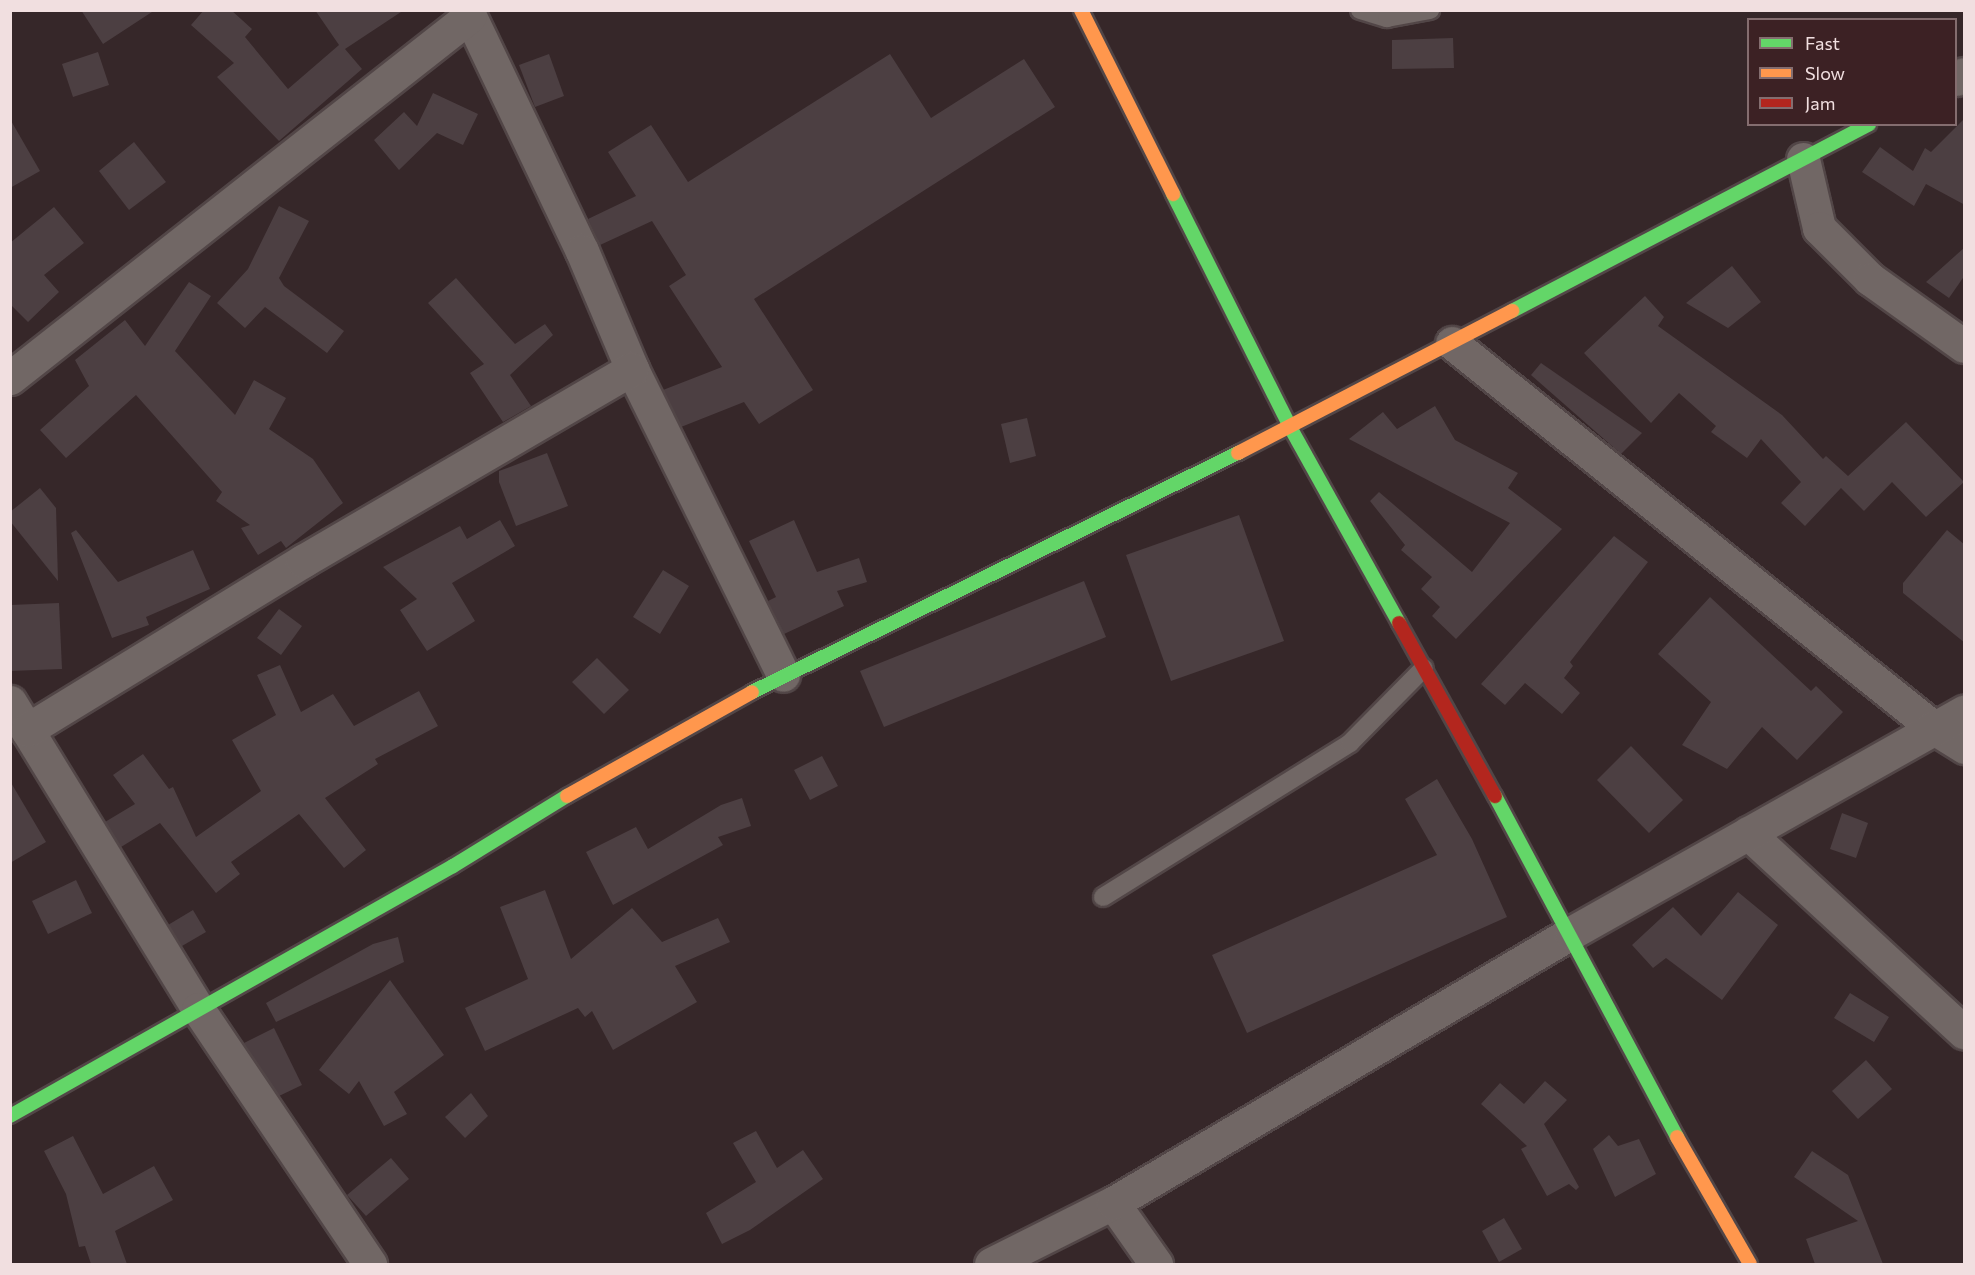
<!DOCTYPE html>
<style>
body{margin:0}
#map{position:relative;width:1975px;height:1275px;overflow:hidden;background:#362729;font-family:Commissioner,sans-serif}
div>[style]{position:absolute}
.building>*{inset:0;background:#4c3f42}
.roads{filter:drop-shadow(2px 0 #524647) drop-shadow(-2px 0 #524647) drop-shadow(0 2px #524647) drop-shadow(0 -2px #524647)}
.lane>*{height:18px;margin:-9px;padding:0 9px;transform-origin:9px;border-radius:9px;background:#716765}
.street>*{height:33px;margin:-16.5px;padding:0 16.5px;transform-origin:16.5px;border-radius:16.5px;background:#716765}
.fast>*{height:14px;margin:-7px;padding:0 7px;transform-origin:7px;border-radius:7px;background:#63d668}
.slow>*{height:14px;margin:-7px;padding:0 7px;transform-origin:7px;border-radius:7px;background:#ff974d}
.jam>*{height:14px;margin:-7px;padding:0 7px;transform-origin:7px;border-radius:7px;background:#b3261e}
span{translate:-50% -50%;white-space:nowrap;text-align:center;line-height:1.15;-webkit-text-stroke:5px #3c2124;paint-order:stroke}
.frame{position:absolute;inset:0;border:12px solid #f1dfe0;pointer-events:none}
.legend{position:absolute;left:1747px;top:18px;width:210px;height:108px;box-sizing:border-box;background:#3c2124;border:2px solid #846d6f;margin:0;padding:8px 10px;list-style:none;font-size:18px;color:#f1dfe0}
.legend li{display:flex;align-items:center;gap:12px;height:30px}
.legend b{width:30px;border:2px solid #846d6f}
</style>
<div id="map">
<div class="building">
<div style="clip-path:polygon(81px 10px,155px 10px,103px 44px)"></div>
<div style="clip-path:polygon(204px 10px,231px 10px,252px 29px,245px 37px,288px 89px,339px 45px,315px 10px,404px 10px,345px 49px,362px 69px,279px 141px,217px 77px,234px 63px,191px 25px)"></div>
<div style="clip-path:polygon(1453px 38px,1454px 68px,1392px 69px,1392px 40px)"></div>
<div style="clip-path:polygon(98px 52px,109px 85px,73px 97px,62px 64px)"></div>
<div style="clip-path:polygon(549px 54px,564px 96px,535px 107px,519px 65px)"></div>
<div style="clip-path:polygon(890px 54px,931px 118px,1024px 59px,1055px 107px,754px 299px,813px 390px,759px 424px,744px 402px,681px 427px,663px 390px,722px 367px,669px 286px,686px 275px,652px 221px,600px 245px,588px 219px,636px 196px,608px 152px,651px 125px,688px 182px)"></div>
<div style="clip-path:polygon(433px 93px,478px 114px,463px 145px,437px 133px,399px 170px,374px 140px,404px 112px,417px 126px)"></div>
<div style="clip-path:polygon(1965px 118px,1965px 205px,1926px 184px,1914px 206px,1862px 172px,1880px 147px,1913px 171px,1925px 148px,1931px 152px)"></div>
<div style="clip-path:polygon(10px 119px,40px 171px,10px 188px)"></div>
<div style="clip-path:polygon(134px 142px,166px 182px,129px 210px,99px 171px)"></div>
<div style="clip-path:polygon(279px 206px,309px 221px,279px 278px,284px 286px,344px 331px,327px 353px,265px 307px,245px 328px,217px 303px,248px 269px)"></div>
<div style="clip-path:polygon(54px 207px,84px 243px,44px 275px,59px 292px,28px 322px,10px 304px,10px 243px)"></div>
<div style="clip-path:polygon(1965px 247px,1965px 275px,1949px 298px,1926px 282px)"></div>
<div style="clip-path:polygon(1732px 266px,1761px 302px,1728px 328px,1686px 303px)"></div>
<div style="clip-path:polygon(456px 278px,515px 344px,545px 324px,553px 335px,510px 375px,531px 406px,503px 422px,470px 373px,484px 364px,428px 303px)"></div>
<div style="clip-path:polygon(189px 282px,211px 296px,175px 351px,235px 415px,254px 380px,286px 398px,269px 429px,313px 459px,343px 503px,286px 548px,281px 541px,258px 555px,241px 528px,250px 525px,216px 501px,222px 492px,136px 395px,66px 458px,40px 430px,89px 386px,75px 360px,125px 320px,145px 346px)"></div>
<div style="clip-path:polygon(1645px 296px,1664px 317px,1658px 326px,1782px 415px,1823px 459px,1826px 456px,1848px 476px,1906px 422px,1964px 482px,1926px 517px,1892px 482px,1864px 511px,1841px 488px,1805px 526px,1781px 503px,1801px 482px,1761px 439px,1747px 458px,1711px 432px,1716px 426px,1679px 393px,1651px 423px,1584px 353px)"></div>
<div style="clip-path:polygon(1541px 363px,1642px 433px,1621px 454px,1531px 375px)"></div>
<div style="clip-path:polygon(1435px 406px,1455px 440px,1518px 473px,1508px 488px,1562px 529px,1456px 639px,1432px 616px,1440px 607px,1421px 589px,1432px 577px,1401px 550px,1405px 545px,1370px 501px,1379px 492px,1472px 572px,1510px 523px,1349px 439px,1383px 412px,1397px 429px)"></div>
<div style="clip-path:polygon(1027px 418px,1036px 456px,1010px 463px,1001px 424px)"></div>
<div style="clip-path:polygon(547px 453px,568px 506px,516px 526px,499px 482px,499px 471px)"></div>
<div style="clip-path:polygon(40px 488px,56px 508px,58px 581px,10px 521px,10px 512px)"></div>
<div style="clip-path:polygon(1239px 515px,1284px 641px,1171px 681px,1126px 555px)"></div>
<div style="clip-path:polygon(500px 520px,515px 546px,452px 583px,475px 621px,427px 651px,400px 610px,417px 599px,383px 567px,460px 526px,467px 539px)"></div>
<div style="clip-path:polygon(794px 520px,817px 572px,859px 558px,867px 582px,837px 591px,844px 606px,784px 634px,768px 601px,776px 597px,749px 541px)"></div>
<div style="clip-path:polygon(76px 530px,118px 582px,193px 550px,210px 589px,146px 617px,149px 625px,112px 638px,71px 533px)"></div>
<div style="clip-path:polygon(1947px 530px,1965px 545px,1965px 643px,1903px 593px,1903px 583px)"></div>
<div style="clip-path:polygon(1614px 536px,1648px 562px,1570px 662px,1573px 666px,1564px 678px,1580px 693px,1562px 714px,1525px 683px,1505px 705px,1481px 684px)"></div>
<div style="clip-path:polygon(663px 570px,689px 586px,660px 634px,633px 617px)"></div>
<div style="clip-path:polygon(1084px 581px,1106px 637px,884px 727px,860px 671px)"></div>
<div style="clip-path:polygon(1710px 597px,1811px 691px,1816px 686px,1843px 712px,1797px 760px,1762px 727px,1727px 769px,1682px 745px,1711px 702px,1658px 654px)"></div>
<div style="clip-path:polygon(59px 603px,62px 669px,10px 671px,10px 605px)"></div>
<div style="clip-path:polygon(279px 609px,302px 626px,281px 655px,257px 638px)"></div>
<div style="clip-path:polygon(597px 658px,629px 690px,604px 714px,572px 682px)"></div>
<div style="clip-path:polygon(280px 665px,301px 712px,333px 694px,354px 726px,419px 691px,438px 726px,375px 759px,378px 764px,325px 798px,366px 850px,344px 868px,299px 814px,231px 862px,240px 874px,216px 893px,160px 823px,121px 847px,105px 822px,135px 804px,113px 775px,143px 754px,169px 789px,173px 787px,196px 837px,261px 791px,232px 740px,276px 715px,257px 675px)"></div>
<div style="clip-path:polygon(1631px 746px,1683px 800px,1649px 833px,1597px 780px)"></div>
<div style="clip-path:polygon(822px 756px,838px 786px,810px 800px,794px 770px)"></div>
<div style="clip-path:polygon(1437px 779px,1472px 839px,1507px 917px,1247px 1033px,1212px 955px,1437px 855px,1405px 799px)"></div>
<div style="clip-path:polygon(10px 781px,46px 842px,10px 863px)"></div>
<div style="clip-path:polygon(742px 798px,751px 826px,718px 837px,723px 845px,613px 905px,586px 852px,636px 827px,648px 849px,721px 805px)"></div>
<div style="clip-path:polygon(1842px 813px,1868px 823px,1856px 858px,1830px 849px)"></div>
<div style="clip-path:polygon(76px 880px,92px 913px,48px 934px,32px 901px)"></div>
<div style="clip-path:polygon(545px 890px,571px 959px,632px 908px,662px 942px,718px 918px,730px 942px,675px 966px,697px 1002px,613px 1050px,592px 1011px,585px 1017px,578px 1008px,485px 1051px,465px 1008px,528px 979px,500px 907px)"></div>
<div style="clip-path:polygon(1738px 892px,1778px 925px,1722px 1000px,1666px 958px,1653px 968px,1632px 945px,1673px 907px,1701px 936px)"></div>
<div style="clip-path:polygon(193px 910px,206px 932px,182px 946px,168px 925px)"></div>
<div style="clip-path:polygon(398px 937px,404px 962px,276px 1022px,266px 1003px,373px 944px)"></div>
<div style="clip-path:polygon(390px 980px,444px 1055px,394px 1092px,407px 1114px,384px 1126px,359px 1081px,349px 1094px,319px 1070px)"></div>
<div style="clip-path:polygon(1850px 993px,1889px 1017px,1874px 1042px,1834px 1018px)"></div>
<div style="clip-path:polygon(274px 1028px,302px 1085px,279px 1096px,244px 1043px)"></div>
<div style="clip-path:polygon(1866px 1060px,1892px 1089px,1858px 1119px,1832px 1091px)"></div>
<div style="clip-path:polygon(1545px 1081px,1567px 1100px,1544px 1124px,1579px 1187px,1576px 1190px,1569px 1184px,1547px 1196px,1521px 1149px,1527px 1146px,1481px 1104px,1500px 1083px,1524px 1104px)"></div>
<div style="clip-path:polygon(471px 1093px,488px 1116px,465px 1138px,445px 1117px)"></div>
<div style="clip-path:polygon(756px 1131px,777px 1168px,803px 1150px,823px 1179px,750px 1230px,722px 1244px,706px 1213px,756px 1182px,733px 1143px)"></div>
<div style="clip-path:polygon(1609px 1135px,1618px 1146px,1639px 1139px,1656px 1174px,1615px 1197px,1593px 1149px)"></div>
<div style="clip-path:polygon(73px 1136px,103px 1194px,154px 1166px,173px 1200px,115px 1231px,127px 1264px,91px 1264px,85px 1246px,79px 1247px,66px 1194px,44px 1151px)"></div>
<div style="clip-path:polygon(1812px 1151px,1848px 1175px,1883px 1264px,1815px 1264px,1806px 1239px,1858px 1221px,1794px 1177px)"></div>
<div style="clip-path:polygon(391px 1158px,409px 1179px,366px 1216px,347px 1195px)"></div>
<div style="clip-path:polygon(1504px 1218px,1522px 1249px,1499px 1262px,1482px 1231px)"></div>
</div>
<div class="roads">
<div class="lane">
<div style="left:1360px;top:10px;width:28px;rotate:17deg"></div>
<div style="left:1387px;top:18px;width:44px;rotate:-10.5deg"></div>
<div style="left:1103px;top:897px;width:291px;rotate:-31.9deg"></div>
<div style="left:1350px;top:743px;width:105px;rotate:-45.4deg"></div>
</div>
<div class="street">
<div style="left:467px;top:10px;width:267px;rotate:64.5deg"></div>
<div style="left:582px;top:251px;width:128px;rotate:67deg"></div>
<div style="left:632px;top:369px;width:341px;rotate:63.7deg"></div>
<div style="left:1956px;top:79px;width:9px;rotate:-32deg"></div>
<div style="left:1803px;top:159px;width:71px;rotate:76.9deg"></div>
<div style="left:1819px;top:228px;width:72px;rotate:45deg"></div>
<div style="left:1870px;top:279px;width:115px;rotate:35.5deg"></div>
<div style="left:1452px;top:343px;width:617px;rotate:38.62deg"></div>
<div style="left:1934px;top:728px;width:36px;rotate:32deg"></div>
<div style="left:10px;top:378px;width:585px;rotate:-38.2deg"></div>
<div style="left:10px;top:702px;width:360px;rotate:58.5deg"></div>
<div style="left:198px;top:1009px;width:308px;rotate:56deg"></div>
<div style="left:27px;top:730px;width:324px;rotate:-31.5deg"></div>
<div style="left:303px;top:561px;width:381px;rotate:-30.3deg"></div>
<div style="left:1748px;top:833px;width:294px;rotate:42.7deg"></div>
<div style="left:1113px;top:1203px;width:75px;rotate:54.8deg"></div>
<div style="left:991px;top:1264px;width:136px;rotate:-26.6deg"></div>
<div style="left:1113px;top:1203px;width:532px;rotate:-30.52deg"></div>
<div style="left:1571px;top:933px;width:451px;rotate:-29.4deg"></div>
</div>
<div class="fast">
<div style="left:1173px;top:194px;width:261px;rotate:63.3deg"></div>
<div style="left:1290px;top:427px;width:224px;rotate:60.9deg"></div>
<div style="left:1512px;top:311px;width:403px;rotate:-27.6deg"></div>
<div style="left:752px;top:692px;width:542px;rotate:-26.19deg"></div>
<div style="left:1495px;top:796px;width:387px;rotate:61.9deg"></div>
<div style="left:10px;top:1116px;width:509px;rotate:-29.44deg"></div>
<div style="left:453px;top:866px;width:134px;rotate:-31.6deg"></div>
</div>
<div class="slow">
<div style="left:1081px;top:10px;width:206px;rotate:63.4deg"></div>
<div style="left:1238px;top:453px;width:309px;rotate:-27.4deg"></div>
<div style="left:567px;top:796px;width:212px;rotate:-29.3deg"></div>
<div style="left:1677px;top:1137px;width:146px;rotate:60.1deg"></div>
</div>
<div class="jam">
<div style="left:1399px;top:623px;width:198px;rotate:61deg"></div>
</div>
</div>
<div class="frame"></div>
<ul class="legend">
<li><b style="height:8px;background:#63d668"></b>Fast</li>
<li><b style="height:8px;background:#ff974d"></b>Slow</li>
<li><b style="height:8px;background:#b3261e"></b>Jam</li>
</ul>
</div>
